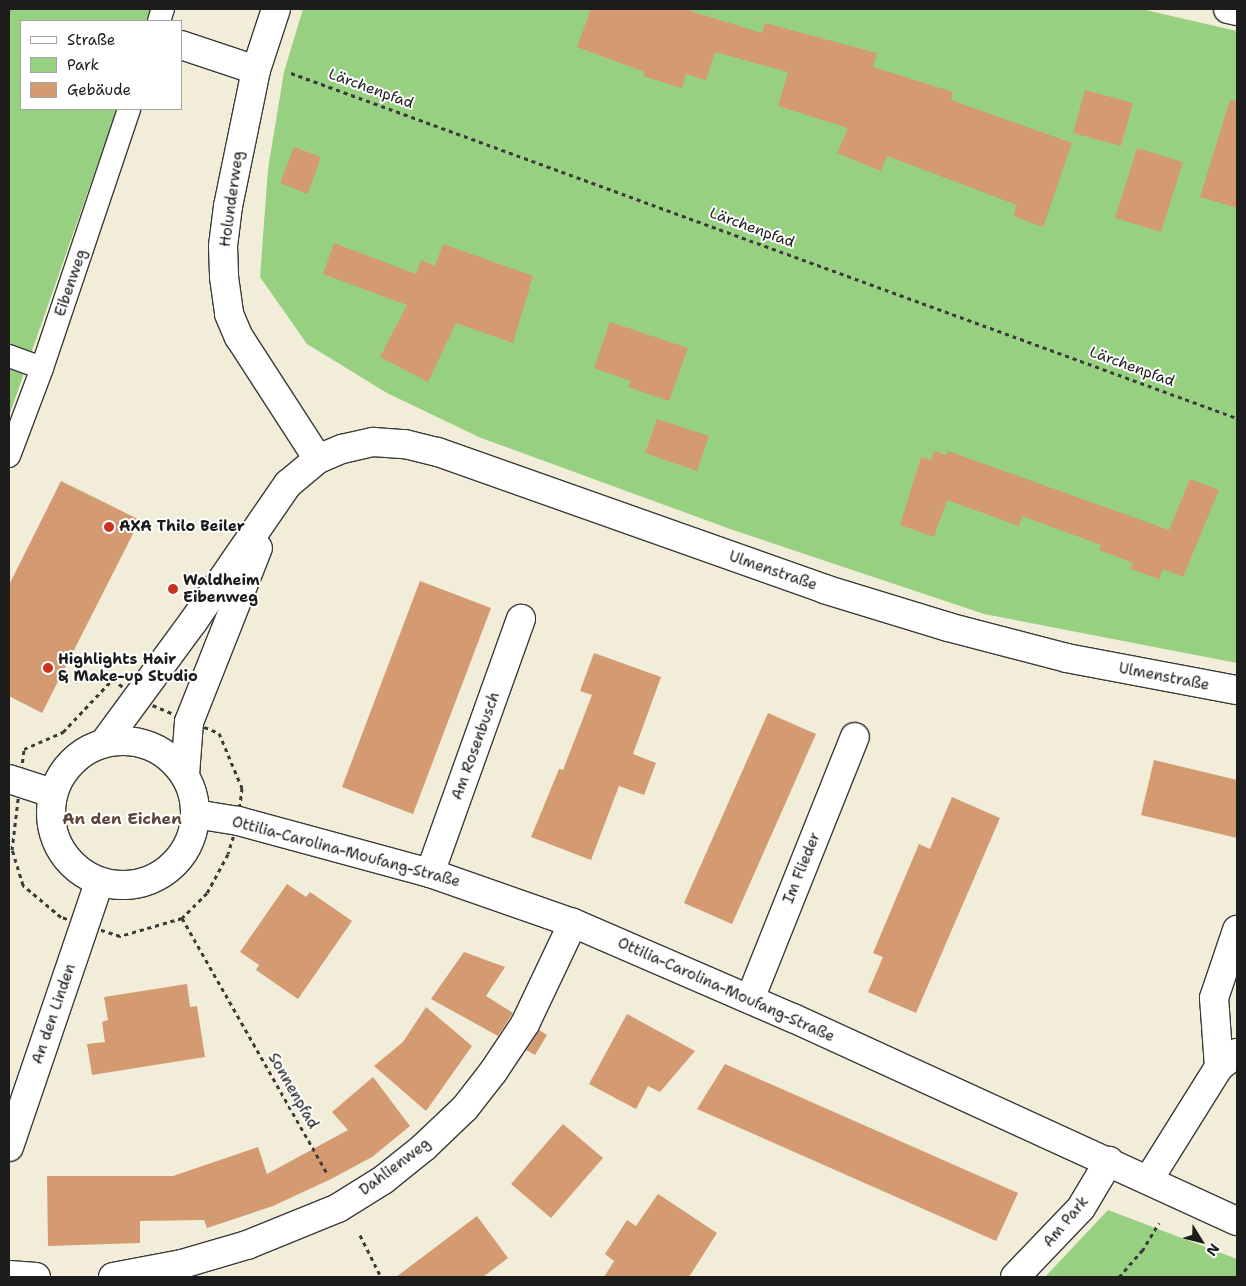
<!DOCTYPE html>
<meta charset="utf-8">
<style>
body{margin:0}
#map{position:relative;width:1246px;height:1286px;overflow:hidden;background:#f2edd9;font-family:"Shantell Sans",sans-serif}
div>[style]{position:absolute}
.green>*{inset:0;background:#98d082}
.building>*{inset:0;background:#d49a72}
.path>*{height:3px;margin-top:-1.5px;transform-origin:0;background:repeating-linear-gradient(90deg,#3c3b38 0 4px,transparent 0 8px)}
.roads{filter:drop-shadow(1px 0 #3c3b38) drop-shadow(-1px 0 #3c3b38) drop-shadow(0 1px #3c3b38) drop-shadow(0 -1px #3c3b38)}
.service>*{height:22px;margin:-11px;padding:0 11px;transform-origin:11px;border-radius:11px;background:#fff}
.minor>*{height:28px;margin:-14px;padding:0 14px;transform-origin:14px;border-radius:14px;background:#fff}
.minor>.ring{margin:-14px;padding:0;box-sizing:content-box;background:none;border:28px solid #fff;border-radius:50%}
.dots>*{width:14px;height:14px;translate:-50% -50%;box-sizing:border-box;border:2px solid #fff;border-radius:50%}
span{translate:-50% -50%;white-space:nowrap;text-align:center;line-height:1.15;-webkit-text-stroke:4px #fff;paint-order:stroke}
.street-label{font-size:15px;color:#1c1c1c}
.poi-label{font-size:15px;color:#1c1c1c;font-weight:700}
.left{translate:0 -50%;text-align:left}
.neighbourhood-label{font-size:16px;color:#5c483a;font-weight:700}
.frame{position:absolute;inset:0;border:10px solid #1c1c1c;pointer-events:none}
.legend{position:absolute;left:20px;top:20px;width:162px;height:90px;box-sizing:border-box;background:#fff;border:1px solid #a4a4a4;margin:0;padding:6px 9px;list-style:none;font-size:15px;color:#1c1c1c}
.legend li{display:flex;align-items:center;gap:10px;height:25px}
.legend b{width:25px;border:1px solid #a4a4a4}
.north{position:absolute;left:1176px;top:1216px;width:50px;height:50px;-webkit-text-stroke:4px #fff;paint-order:stroke;rotate:126deg;font-size:14px;font-weight:700;line-height:20px;text-align:center;color:#1c1c1c}
.north::after{content:'';display:block;margin:auto;width:18px;height:22px;background:#1c1c1c;clip-path:polygon(50% 0,100% 100%,50% 72%,0 100%)}
</style>
<div id="map">
<div class="green">
<div style="clip-path:polygon(9px 9px,152px 9px,148px 21px,21px 21px,21px 109px,117px 109px,9px 416px)"></div>
<div style="clip-path:polygon(303px 9px,1141px 9px,1237px 31px,1237px 663px,984px 614px,733px 530px,481px 438px,387px 393px,307px 344px,260px 277px,268px 169px,284px 72px)"></div>
<div style="clip-path:polygon(1108px 1210px,1237px 1259px,1237px 1277px,1045px 1277px)"></div>
</div>
<div class="building">
<div style="clip-path:polygon(591px 9px,684px 9px,762px 33px,765px 23px,877px 53px,873px 67px,953px 92px,951px 100px,1072px 143px,1043px 227px,1013px 216px,1017px 205px,887px 156px,881px 171px,837px 153px,848px 128px,778px 106px,788px 72px,715px 52px,706px 80px,686px 74px,682px 88px,643px 76px,645px 72px,577px 47px)"></div>
<div style="clip-path:polygon(1085px 90px,1133px 103px,1121px 146px,1073px 133px)"></div>
<div style="clip-path:polygon(1230px 100px,1237px 101px,1237px 208px,1200px 197px)"></div>
<div style="clip-path:polygon(294px 147px,321px 157px,308px 194px,280px 183px)"></div>
<div style="clip-path:polygon(1137px 148px,1183px 162px,1161px 232px,1115px 218px)"></div>
<div style="clip-path:polygon(334px 243px,416px 274px,421px 260px,435px 266px,443px 244px,533px 276px,513px 343px,456px 323px,428px 382px,380px 357px,407px 305px,323px 274px)"></div>
<div style="clip-path:polygon(610px 322px,688px 348px,669px 401px,628px 387px,631px 381px,594px 368px)"></div>
<div style="clip-path:polygon(657px 419px,709px 436px,697px 471px,645px 453px)"></div>
<div style="clip-path:polygon(934px 451px,947px 455px,948px 451px,1169px 530px,1190px 479px,1219px 490px,1183px 577px,1163px 569px,1159px 579px,1130px 569px,1133px 563px,1099px 550px,1101px 545px,1022px 516px,1019px 526px,947px 500px,934px 537px,900px 525px,921px 457px,931px 460px)"></div>
<div style="clip-path:polygon(61px 481px,140px 520px,42px 713px,9px 696px,9px 585px)"></div>
<div style="clip-path:polygon(420px 581px,491px 608px,413px 814px,342px 787px)"></div>
<div style="clip-path:polygon(594px 653px,661px 677px,633px 754px,656px 763px,644px 795px,619px 786px,591px 860px,531px 837px,559px 769px,563px 770px,592px 695px,580px 691px)"></div>
<div style="clip-path:polygon(768px 713px,816px 734px,732px 924px,684px 903px)"></div>
<div style="clip-path:polygon(1154px 760px,1237px 780px,1237px 838px,1141px 815px)"></div>
<div style="clip-path:polygon(952px 797px,1000px 818px,916px 1013px,868px 992px,883px 957px,873px 953px,919px 844px,930px 849px)"></div>
<div style="clip-path:polygon(287px 884px,306px 897px,310px 892px,352px 921px,298px 999px,256px 970px,259px 965px,240px 952px)"></div>
<div style="clip-path:polygon(464px 952px,505px 967px,486px 996px,513px 1013px,498px 1036px,431px 999px)"></div>
<div style="clip-path:polygon(187px 984px,190px 1007px,197px 1006px,205px 1057px,92px 1075px,87px 1044px,105px 1042px,102px 1022px,108px 1020px,104px 997px)"></div>
<div style="clip-path:polygon(426px 1007px,472px 1046px,426px 1111px,374px 1066px,403px 1042px)"></div>
<div style="clip-path:polygon(627px 1014px,695px 1051px,660px 1092px,648px 1086px,636px 1109px,589px 1084px)"></div>
<div style="clip-path:polygon(539px 1030px,547px 1035px,535px 1055px,526px 1050px)"></div>
<div style="clip-path:polygon(725px 1064px,1018px 1193px,996px 1241px,697px 1109px)"></div>
<div style="clip-path:polygon(373px 1077px,410px 1126px,372px 1157px,331px 1179px,273px 1206px,207px 1228px,204px 1220px,140px 1221px,140px 1243px,48px 1246px,47px 1176px,173px 1176px,258px 1147px,267px 1174px,348px 1130px,332px 1112px)"></div>
<div style="clip-path:polygon(563px 1124px,603px 1158px,551px 1218px,511px 1184px)"></div>
<div style="clip-path:polygon(658px 1194px,717px 1233px,689px 1277px,604px 1277px,614px 1261px,605px 1254px,627px 1220px,636px 1226px)"></div>
<div style="clip-path:polygon(477px 1216px,508px 1258px,483px 1277px,396px 1277px)"></div>
</div>
<div class="path">
<div style="left:291px;top:73px;width:1007px;rotate:20.04deg"></div>
<div style="left:113px;top:679px;width:32px;rotate:39deg"></div>
<div style="left:138px;top:699px;width:88px;rotate:22.8deg"></div>
<div style="left:219px;top:733px;width:60px;rotate:67.3deg"></div>
<div style="left:242px;top:788px;width:33px;rotate:97deg"></div>
<div style="left:238px;top:821px;width:34px;rotate:107deg"></div>
<div style="left:228px;top:854px;width:44px;rotate:118.3deg"></div>
<div style="left:207px;top:893px;width:35px;rotate:135deg"></div>
<div style="left:182px;top:918px;width:65px;rotate:163.8deg"></div>
<div style="left:120px;top:936px;width:62px;rotate:-162.1deg"></div>
<div style="left:61px;top:917px;width:50px;rotate:-139.9deg"></div>
<div style="left:23px;top:885px;width:37px;rotate:-107deg"></div>
<div style="left:12px;top:850px;width:102px;rotate:-83.2deg"></div>
<div style="left:24px;top:749px;width:43px;rotate:-23.6deg"></div>
<div style="left:63px;top:732px;width:73px;rotate:-46.7deg"></div>
<div style="left:182px;top:918px;width:296px;rotate:60.4deg"></div>
<div style="left:360px;top:1235px;width:47px;rotate:63.4deg"></div>
<div style="left:1119px;top:1277px;width:35px;rotate:-49deg"></div>
<div style="left:1142px;top:1251px;width:33px;rotate:-59deg"></div>
</div>
<div class="roads">
<div class="service">
<div style="left:159px;top:21px;width:13px;rotate:-72deg"></div>
<div style="left:9px;top:356px;width:35px;rotate:20deg"></div>
<div style="left:9px;top:456px;width:94px;rotate:-69.4deg"></div>
<div style="left:42px;top:368px;width:273px;rotate:-71.4deg"></div>
</div>
<div class="minor">
<div style="left:276px;top:9px;width:64px;rotate:108.2deg"></div>
<div style="left:256px;top:70px;width:139px;rotate:101.6deg"></div>
<div style="left:228px;top:206px;width:40px;rotate:97.1deg"></div>
<div style="left:223px;top:246px;width:31px;rotate:88deg"></div>
<div style="left:224px;top:277px;width:37px;rotate:82deg"></div>
<div style="left:229px;top:314px;width:25px;rotate:67deg"></div>
<div style="left:239px;top:337px;width:145px;rotate:57.1deg"></div>
<div style="left:1228px;top:9px;width:9px;rotate:13deg"></div>
<div style="left:181px;top:45px;width:79px;rotate:18.4deg"></div>
<div class="ring" style="left:51px;top:741px;width:116px;height:116px"></div>
<div style="left:104px;top:743px;width:150px;rotate:-53.7deg"></div>
<div style="left:193px;top:622px;width:168px;rotate:-55.5deg"></div>
<div style="left:288px;top:484px;width:39px;rotate:-40deg"></div>
<div style="left:318px;top:459px;width:26px;rotate:-23deg"></div>
<div style="left:342px;top:449px;width:32px;rotate:-13deg"></div>
<div style="left:373px;top:442px;width:32px;rotate:4deg"></div>
<div style="left:405px;top:444px;width:34px;rotate:14deg"></div>
<div style="left:438px;top:452px;width:410px;rotate:19.5deg"></div>
<div style="left:824px;top:589px;width:130px;rotate:17deg"></div>
<div style="left:948px;top:627px;width:123px;rotate:14.6deg"></div>
<div style="left:1067px;top:658px;width:173px;rotate:10.7deg"></div>
<div style="left:185px;top:775px;width:53px;rotate:-85.7deg"></div>
<div style="left:189px;top:722px;width:187px;rotate:-68.4deg"></div>
<div style="left:9px;top:779px;width:45px;rotate:18deg"></div>
<div style="left:195px;top:814px;width:44px;rotate:9.2deg"></div>
<div style="left:238px;top:821px;width:199px;rotate:15.2deg"></div>
<div style="left:430px;top:873px;width:151px;rotate:19.3deg"></div>
<div style="left:573px;top:923px;width:240px;rotate:23.4deg"></div>
<div style="left:793px;top:1018px;width:488px;rotate:24.6deg"></div>
<div style="left:430px;top:873px;width:270px;rotate:-70.3deg"></div>
<div style="left:750px;top:999px;width:282px;rotate:-68.2deg"></div>
<div style="left:1219px;top:1067px;width:69px;rotate:-94.1deg"></div>
<div style="left:1214px;top:998px;width:72px;rotate:-71.3deg"></div>
<div style="left:9px;top:1147px;width:280px;rotate:-71.2deg"></div>
<div style="left:1149px;top:1179px;width:132px;rotate:-58deg"></div>
<div style="left:1219px;top:1067px;width:23px;rotate:-38deg"></div>
<div style="left:9px;top:1275px;width:27px;rotate:4deg"></div>
<div style="left:113px;top:1277px;width:70px;rotate:-10.7deg"></div>
<div style="left:182px;top:1264px;width:68px;rotate:-16.3deg"></div>
<div style="left:247px;top:1245px;width:98px;rotate:-22.1deg"></div>
<div style="left:338px;top:1208px;width:53px;rotate:-31.9deg"></div>
<div style="left:383px;top:1180px;width:53px;rotate:-38.8deg"></div>
<div style="left:424px;top:1147px;width:57px;rotate:-43.6deg"></div>
<div style="left:465px;top:1108px;width:46px;rotate:-52.1deg"></div>
<div style="left:493px;top:1072px;width:58px;rotate:-56.3deg"></div>
<div style="left:525px;top:1024px;width:112px;rotate:-64.6deg"></div>
<div style="left:1015px;top:1277px;width:95px;rotate:-46.3deg"></div>
<div style="left:1081px;top:1208px;width:55px;rotate:-59.2deg"></div>
</div>
</div>
<div class="dots">
<div style="left:109px;top:527px;background:#c8321e"></div>
<div style="left:173px;top:589px;background:#c8321e"></div>
<div style="left:48px;top:668px;background:#c8321e"></div>
</div>
<div class="street-label">
<span style="left:371px;top:89px;rotate:20deg">Lärchenpfad</span>
<span style="left:232px;top:199px;rotate:-82deg">Holunderweg</span>
<span style="left:752px;top:228px;rotate:20deg">Lärchenpfad</span>
<span style="left:71px;top:283px;rotate:-71deg">Eibenweg</span>
<span style="left:1132px;top:367px;rotate:20deg">Lärchenpfad</span>
<span style="left:773px;top:571px;rotate:19deg">Ulmenstraße</span>
<span style="left:1164px;top:677px;rotate:11deg">Ulmenstraße</span>
<span style="left:476px;top:746px;rotate:-70deg">Am Rosenbusch</span>
<span style="left:346px;top:852px;rotate:15deg">Ottilia-Carolina-Moufang-Straße</span>
<span style="left:802px;top:868px;rotate:-68deg">Im Flieder</span>
<span style="left:726px;top:990px;rotate:24deg">Ottilia-Carolina-Moufang-Straße</span>
<span style="left:54px;top:1014px;rotate:-71deg">An den Linden</span>
<span style="left:293px;top:1091px;rotate:60deg">Sonnenpfad</span>
<span style="left:395px;top:1167px;rotate:-37deg">Dahlienweg</span>
<span style="left:1066px;top:1222px;rotate:-50deg">Am Park</span>
</div>
<div class="poi-label">
<span class="left" style="left:119px;top:527px">AXA Thilo Beiler</span>
<span class="left" style="left:183px;top:589px">Waldheim<br>Eibenweg</span>
<span class="left" style="left:58px;top:668px">Highlights Hair<br>&amp; Make-up Studio</span>
</div>
<div class="neighbourhood-label">
<span style="left:122px;top:819px">An den Eichen</span>
</div>
<div class="frame"></div>
<ul class="legend">
<li><b style="height:6px;background:#fff"></b>Straße</li>
<li><b style="height:14px;background:#98d082"></b>Park</li>
<li><b style="height:14px;background:#d49a72"></b>Gebäude</li>
</ul>
<div class="north">N</div>
</div>
